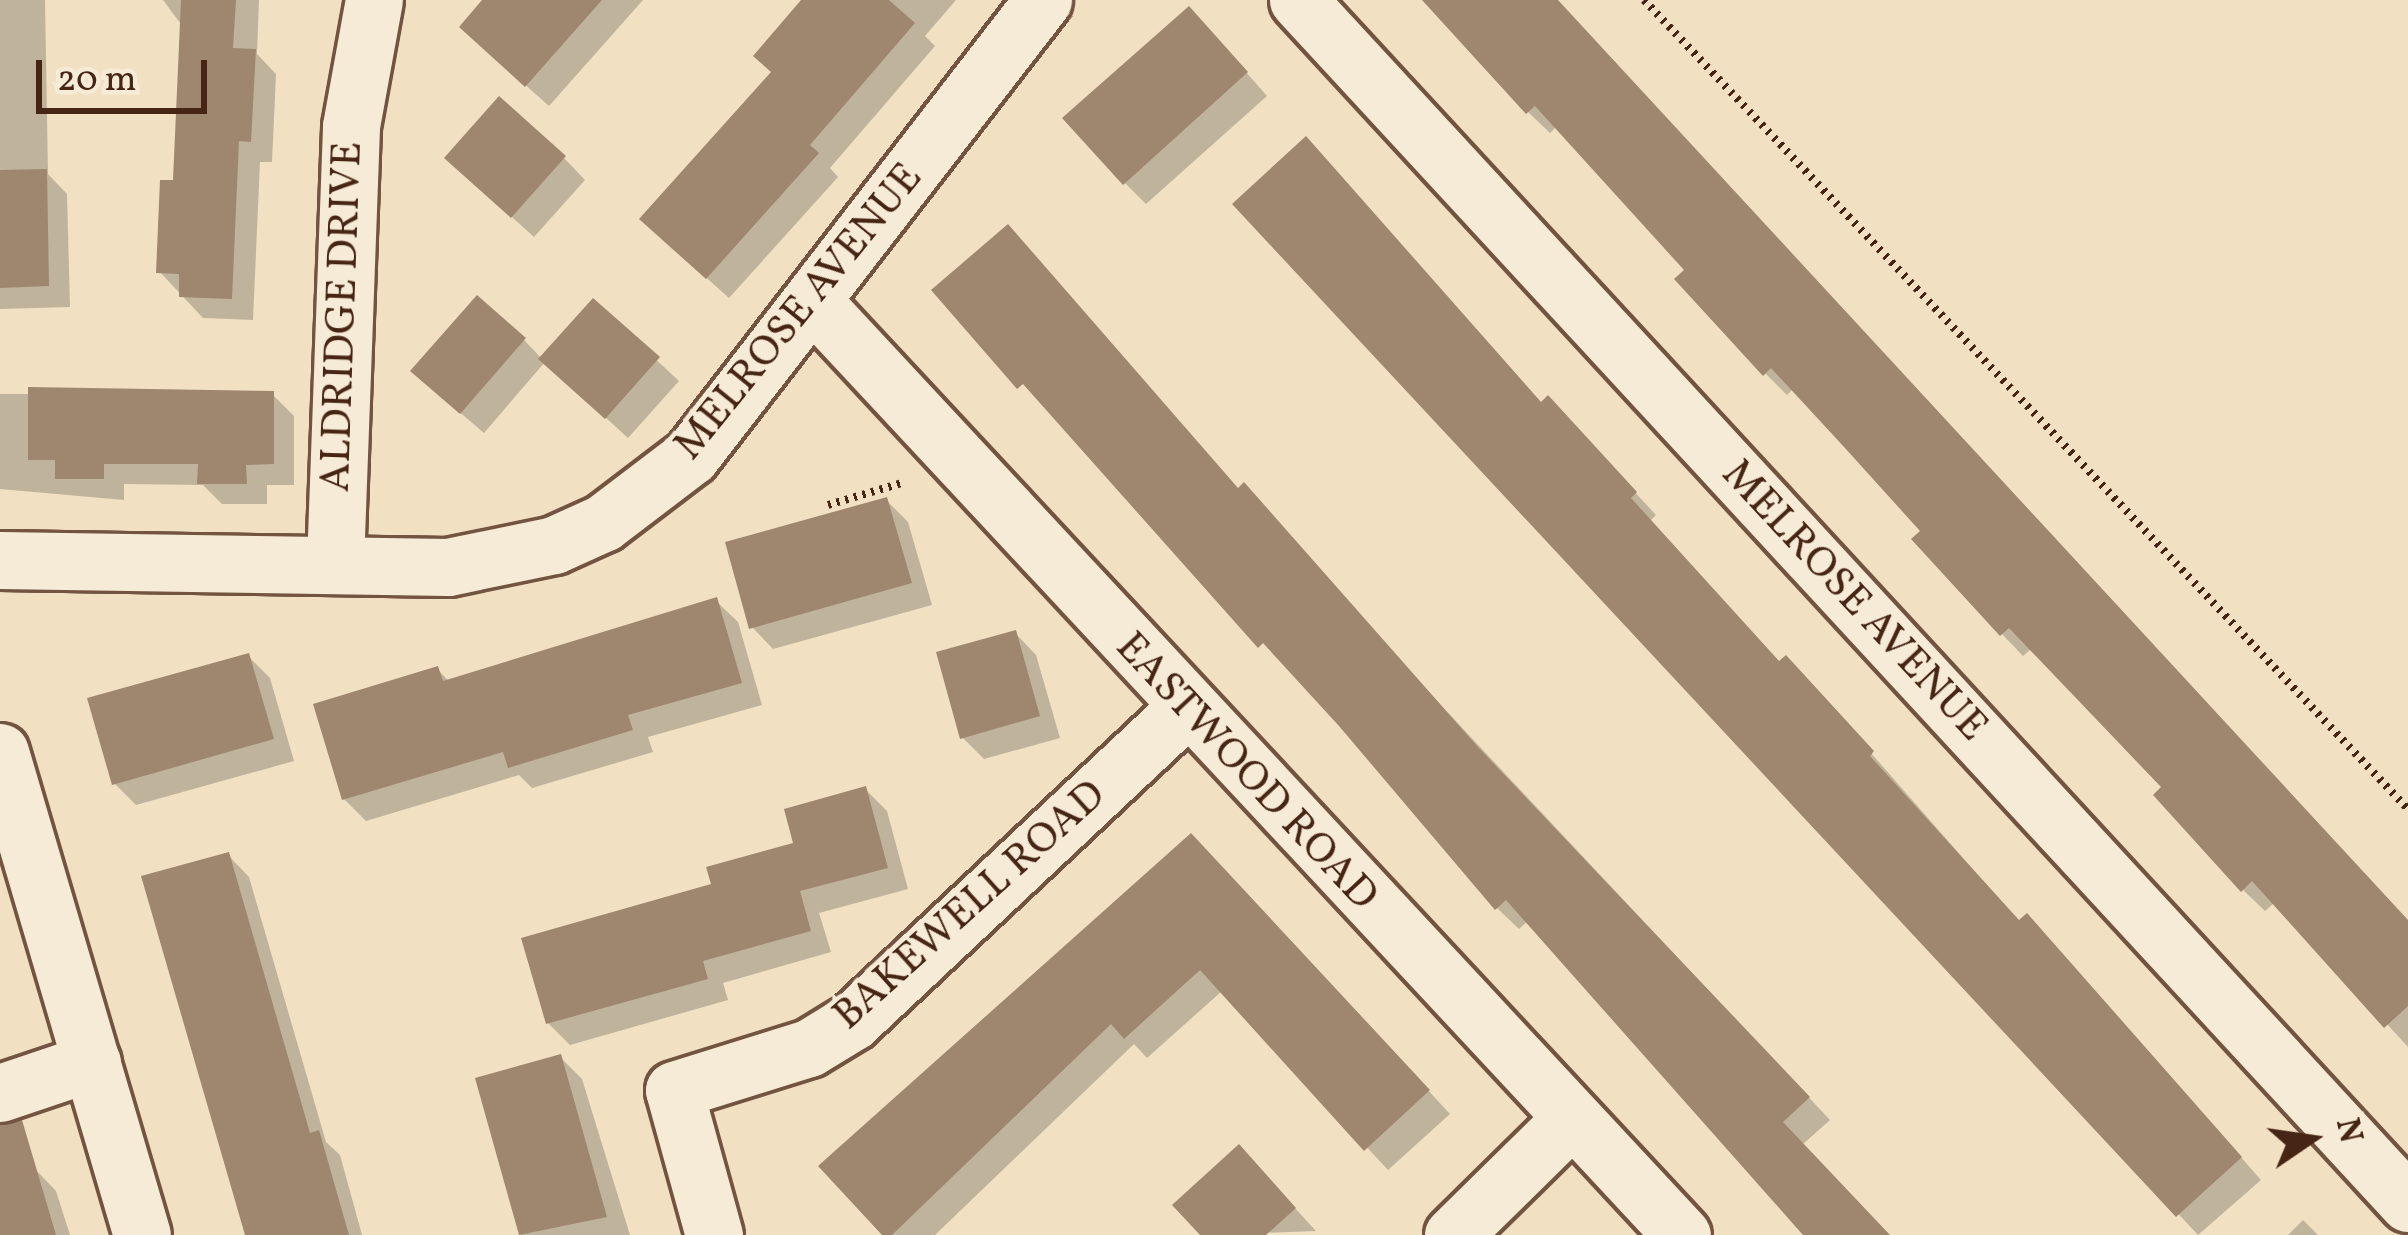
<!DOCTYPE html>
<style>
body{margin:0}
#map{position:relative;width:2408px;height:1235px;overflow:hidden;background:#f1e0c2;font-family:Vollkorn,serif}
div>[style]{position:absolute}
.shadow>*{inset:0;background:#0003}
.building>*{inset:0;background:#9f866e}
.path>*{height:8px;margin-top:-4px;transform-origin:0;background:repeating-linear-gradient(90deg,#472514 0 3px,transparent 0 9px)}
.roads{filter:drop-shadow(3px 0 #725440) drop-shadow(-3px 0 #725440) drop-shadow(0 3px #725440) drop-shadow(0 -3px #725440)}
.minor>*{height:57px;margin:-28.5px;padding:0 28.5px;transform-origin:28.5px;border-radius:28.5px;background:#f6ebd7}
span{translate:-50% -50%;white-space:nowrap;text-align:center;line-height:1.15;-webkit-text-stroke:9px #f6ebd7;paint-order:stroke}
.street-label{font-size:42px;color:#472514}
.north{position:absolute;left:2252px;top:1079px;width:120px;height:120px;-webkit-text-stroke:9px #f6ebd7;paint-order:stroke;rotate:77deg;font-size:33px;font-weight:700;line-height:48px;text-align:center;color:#472514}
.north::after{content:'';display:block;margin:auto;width:42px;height:54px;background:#472514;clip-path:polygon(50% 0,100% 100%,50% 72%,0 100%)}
.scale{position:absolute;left:36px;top:60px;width:171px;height:54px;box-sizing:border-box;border:6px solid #472514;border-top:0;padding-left:15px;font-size:36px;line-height:42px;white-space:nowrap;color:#472514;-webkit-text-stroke:9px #f6ebd7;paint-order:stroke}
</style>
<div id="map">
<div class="shadow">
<div style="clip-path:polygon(0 0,45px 0,48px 174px,67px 194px,70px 307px,0 309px)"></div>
<div style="clip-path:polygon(163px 0,259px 0,257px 54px,276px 74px,272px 162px,260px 162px,253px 320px,203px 318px,159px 271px,176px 183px,183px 27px)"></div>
<div style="clip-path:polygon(487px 0,643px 0,549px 106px,484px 48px)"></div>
<div style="clip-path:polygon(805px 0,956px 0,925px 36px,935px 46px,830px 168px,838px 177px,729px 298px,664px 240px,774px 73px)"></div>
<div style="clip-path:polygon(1459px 0,1555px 0,2408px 924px,2408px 1047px,2275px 902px,2265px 911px,2243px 890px,2157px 795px,2165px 788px,2032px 648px,2023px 656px,2002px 634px,1924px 531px,1794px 388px,1787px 395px,1765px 373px,1688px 270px,1557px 126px,1550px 133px,1528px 112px)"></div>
<div style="clip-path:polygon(1210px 31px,1267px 96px,1146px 204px,1125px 183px)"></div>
<div style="clip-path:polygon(564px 158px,585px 180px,534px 237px,470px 179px)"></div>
<div style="clip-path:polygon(1236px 204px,1569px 421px,1656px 515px,1650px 521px,1780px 664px,1807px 680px,2020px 923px,2048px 938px,2261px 1180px,2198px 1235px)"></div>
<div style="clip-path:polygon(594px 302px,679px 381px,628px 438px,545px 362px,484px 433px,436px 392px,524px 340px,542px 359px)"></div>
<div style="clip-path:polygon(0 394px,272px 394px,294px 416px,294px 485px,267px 485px,267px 504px,222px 504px,203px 485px,124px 484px,124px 500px,0 489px)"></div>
<div style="clip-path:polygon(1240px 491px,1830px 1120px,1802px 1145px,1887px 1235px,1808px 1235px,1529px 920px,1519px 929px,1497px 908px,1342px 724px)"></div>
<div style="clip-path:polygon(886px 500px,908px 522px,932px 605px,773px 649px,752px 627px)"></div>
<div style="clip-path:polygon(716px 601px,738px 622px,762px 705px,648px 737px,653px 752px,532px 788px,519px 775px,366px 821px,344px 799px,438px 670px,450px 682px)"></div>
<div style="clip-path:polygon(1015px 633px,1036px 655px,1060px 738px,984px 759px,962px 737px)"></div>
<div style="clip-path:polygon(248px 656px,270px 678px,294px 761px,136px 805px,114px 783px)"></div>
<div style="clip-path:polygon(865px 789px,887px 811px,908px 889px,819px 913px,831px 952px,723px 983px,728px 1000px,570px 1045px,548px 1023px,715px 886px,796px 845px)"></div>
<div style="clip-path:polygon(228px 855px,249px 877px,326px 1142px,340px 1155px,362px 1235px,250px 1235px)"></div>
<div style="clip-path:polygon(1213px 858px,1450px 1114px,1388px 1170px,1222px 991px,1147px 1058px,1134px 1044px,935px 1235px,886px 1235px)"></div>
<div style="clip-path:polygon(560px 1057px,582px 1079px,630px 1235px,521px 1235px,479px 1080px)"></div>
<div style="clip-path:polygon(35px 1169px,56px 1191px,70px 1235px,0 1235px,0 1180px)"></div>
<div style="clip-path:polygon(1260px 1170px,1316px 1231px,1204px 1235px)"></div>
<div style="clip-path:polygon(2303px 1220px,2318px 1235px,2288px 1235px)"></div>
</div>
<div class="building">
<div style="clip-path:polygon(181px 0,236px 0,233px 48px,256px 49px,251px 142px,239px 141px,232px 299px,179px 297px,179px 274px,156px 273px,160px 180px,173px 180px)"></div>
<div style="clip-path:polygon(482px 0,602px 0,525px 87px,459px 27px)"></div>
<div style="clip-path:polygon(801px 0,889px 0,915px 23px,810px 145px,819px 153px,706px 279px,639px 219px,771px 72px,753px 56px)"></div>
<div style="clip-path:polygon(1422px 0,1558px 0,2408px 920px,2408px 1006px,2384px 1028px,2252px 881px,2241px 892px,2153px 795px,2161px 787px,2009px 628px,2000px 636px,1911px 539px,1920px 531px,1845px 448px,1771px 368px,1763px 376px,1674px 279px,1684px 270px,1535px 106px,1526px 114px)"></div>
<div style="clip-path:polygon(1189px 6px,1248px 72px,1123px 185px,1062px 118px)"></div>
<div style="clip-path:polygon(499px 96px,566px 156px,511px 218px,444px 158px)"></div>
<div style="clip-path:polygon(1306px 136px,1541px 402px,1548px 395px,1637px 492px,1631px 498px,1779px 661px,1786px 655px,1874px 751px,1870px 756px,2019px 920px,2027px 913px,2242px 1157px,2176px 1217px,1232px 204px)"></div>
<div style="clip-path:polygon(47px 169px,49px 286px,0 288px,0 170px)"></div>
<div style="clip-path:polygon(1008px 224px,1238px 488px,1244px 482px,1478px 747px,1810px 1097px,1783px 1122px,1890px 1235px,1803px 1235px,1506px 900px,1495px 910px,1339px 726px,1263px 643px,1258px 648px,1023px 384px,1017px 389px,931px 290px)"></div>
<div style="clip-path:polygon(477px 295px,526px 338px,460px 414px,410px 371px)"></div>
<div style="clip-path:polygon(593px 298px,660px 357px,605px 419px,538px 359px)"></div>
<div style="clip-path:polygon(28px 387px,274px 391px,274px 464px,246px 465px,247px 484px,197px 484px,198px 464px,104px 464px,104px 479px,55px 479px,55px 460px,28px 460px)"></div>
<div style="clip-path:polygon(887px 497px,912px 583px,749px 629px,725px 542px)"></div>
<div style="clip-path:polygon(717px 597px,742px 683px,628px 715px,633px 730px,508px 768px,503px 752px,342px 800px,313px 704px,438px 666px,443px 681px)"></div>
<div style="clip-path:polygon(1016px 630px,1040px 716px,960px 739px,936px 652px)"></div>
<div style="clip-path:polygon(249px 653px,274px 739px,112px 785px,87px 698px)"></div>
<div style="clip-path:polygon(866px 786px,888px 868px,800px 891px,811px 931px,703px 961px,708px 979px,546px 1024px,521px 938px,711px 884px,706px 867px,793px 843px,784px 809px)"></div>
<div style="clip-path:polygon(1191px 833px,1430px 1090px,1364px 1151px,1200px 970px,1124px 1039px,1111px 1024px,892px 1235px,882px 1235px,818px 1166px)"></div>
<div style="clip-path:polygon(229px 852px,310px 1133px,319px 1130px,349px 1235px,245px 1235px,141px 876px)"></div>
<div style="clip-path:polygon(561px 1054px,607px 1217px,519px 1235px,475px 1078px)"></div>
<div style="clip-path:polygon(22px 1120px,56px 1235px,0 1235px,0 1125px)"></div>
<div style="clip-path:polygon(1239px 1144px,1296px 1208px,1266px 1235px,1200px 1235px,1172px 1205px)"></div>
</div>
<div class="path">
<div style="left:1644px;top:0;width:1113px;rotate:46.64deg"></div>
<div style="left:828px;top:505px;width:77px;rotate:-16.6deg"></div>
</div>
<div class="roads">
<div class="minor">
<div style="left:1298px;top:0;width:1637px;rotate:47.3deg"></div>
<div style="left:815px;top:304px;width:1272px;rotate:47.04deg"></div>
<div style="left:0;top:560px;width:448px;rotate:0.9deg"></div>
<div style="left:448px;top:567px;width:108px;rotate:-11.7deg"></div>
<div style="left:554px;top:545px;width:54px;rotate:-24.2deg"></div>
<div style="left:603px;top:523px;width:111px;rotate:-37.3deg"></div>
<div style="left:691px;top:456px;width:576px;rotate:-52.33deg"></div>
<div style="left:335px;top:564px;width:438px;rotate:-87.9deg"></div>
<div style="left:351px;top:126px;width:128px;rotate:-79.7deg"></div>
<div style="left:0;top:752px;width:503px;rotate:73.62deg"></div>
<div style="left:0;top:1093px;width:97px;rotate:-18.6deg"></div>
<div style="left:714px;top:1235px;width:150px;rotate:-105.4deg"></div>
<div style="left:674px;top:1090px;width:141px;rotate:-17.3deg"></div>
<div style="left:809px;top:1048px;width:52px;rotate:-31.5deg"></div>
<div style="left:853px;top:1021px;width:456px;rotate:-43.2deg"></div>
<div style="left:1453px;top:1235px;width:163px;rotate:-44.5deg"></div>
</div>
</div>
<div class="street-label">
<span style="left:800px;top:313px;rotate:-51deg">MELROSE AVENUE</span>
<span style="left:344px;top:317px;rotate:-88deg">ALDRIDGE DRIVE</span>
<span style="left:1853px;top:602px;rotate:47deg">MELROSE AVENUE</span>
<span style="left:1245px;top:773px;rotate:47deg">EASTWOOD ROAD</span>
<span style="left:971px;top:907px;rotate:-42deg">BAKEWELL ROAD</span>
</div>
<div class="north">N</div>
<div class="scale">20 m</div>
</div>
